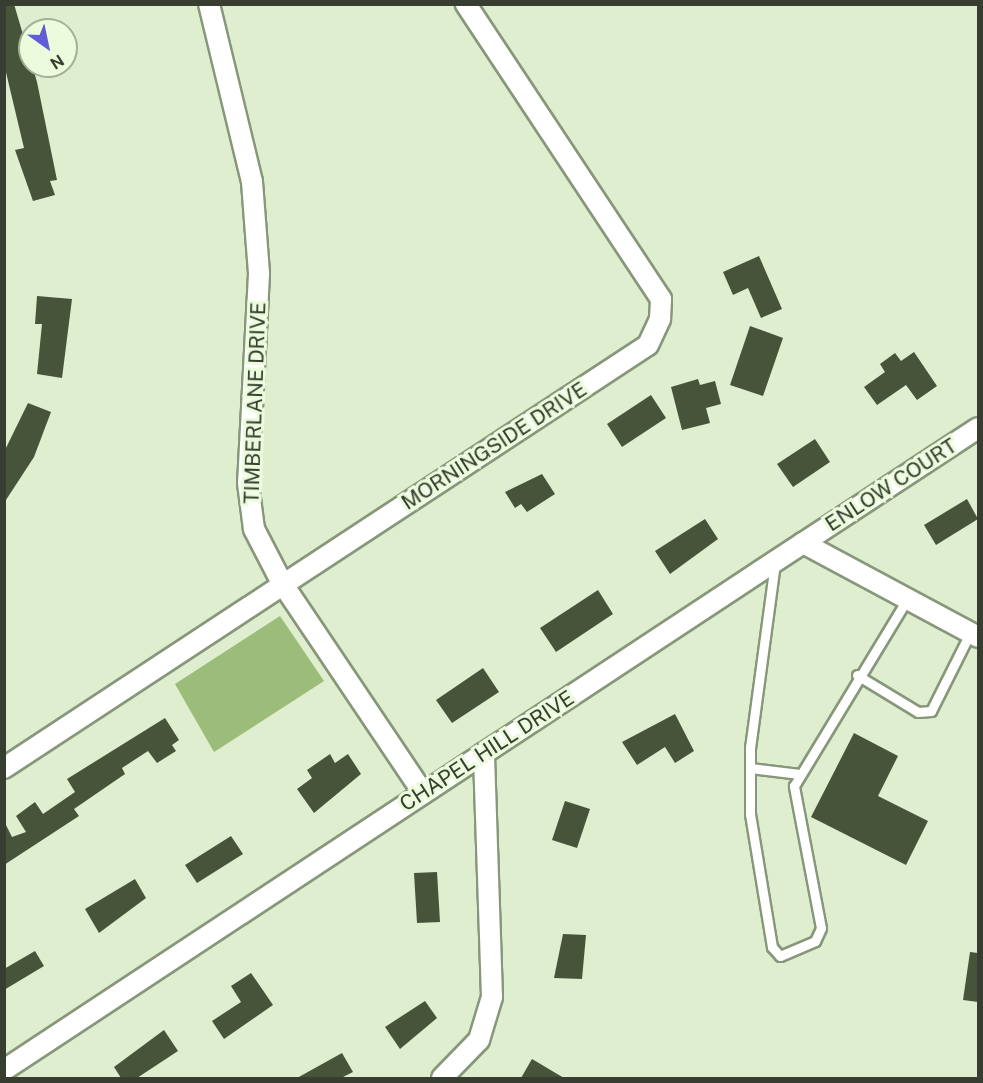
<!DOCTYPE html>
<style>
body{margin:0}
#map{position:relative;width:983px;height:1083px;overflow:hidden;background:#deeecf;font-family:"Public Sans",sans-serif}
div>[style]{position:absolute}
.water>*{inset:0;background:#9bbd79}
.building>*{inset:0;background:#47543a}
.roads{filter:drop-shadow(2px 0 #88977a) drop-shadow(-2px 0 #88977a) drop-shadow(0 2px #88977a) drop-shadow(0 -2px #88977a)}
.service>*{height:9px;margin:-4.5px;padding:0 4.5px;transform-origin:4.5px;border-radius:4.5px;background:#fff}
.minor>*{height:20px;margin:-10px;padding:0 10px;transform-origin:10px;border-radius:10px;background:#fff}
span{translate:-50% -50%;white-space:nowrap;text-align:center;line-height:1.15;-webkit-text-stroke:6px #ebfbdc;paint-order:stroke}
.street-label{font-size:21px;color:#373e31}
.frame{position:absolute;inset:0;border:6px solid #373e31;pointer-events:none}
.north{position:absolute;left:18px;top:18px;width:60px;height:60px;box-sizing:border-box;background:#ebfbdc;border:2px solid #a3af98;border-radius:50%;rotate:147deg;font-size:16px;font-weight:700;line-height:24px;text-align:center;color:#373e31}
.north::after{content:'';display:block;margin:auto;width:21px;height:27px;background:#615dd6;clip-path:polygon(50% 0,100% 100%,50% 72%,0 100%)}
</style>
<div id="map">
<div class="water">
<div style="clip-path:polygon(280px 616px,324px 681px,214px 752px,175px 684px)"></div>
</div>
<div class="building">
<div style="clip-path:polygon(4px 4px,14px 4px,37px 82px,57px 180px,50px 181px,55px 195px,33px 201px,15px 150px,24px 148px,4px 64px)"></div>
<div style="clip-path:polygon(759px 256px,782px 309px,761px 318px,748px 288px,733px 295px,723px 272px)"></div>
<div style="clip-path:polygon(37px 296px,72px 299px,62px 378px,37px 374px,42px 324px,35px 324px)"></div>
<div style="clip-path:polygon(750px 326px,783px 338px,763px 396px,730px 385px)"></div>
<div style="clip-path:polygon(914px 352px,937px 386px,917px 400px,906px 385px,877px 405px,864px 387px,885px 372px,880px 364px,895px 353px,901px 361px)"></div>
<div style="clip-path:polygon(698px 379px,700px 385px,715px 381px,721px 404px,706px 408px,710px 423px,682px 430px,671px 387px)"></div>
<div style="clip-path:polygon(651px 395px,666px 418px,622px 447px,607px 424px)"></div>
<div style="clip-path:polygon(28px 403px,51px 412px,34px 457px,4px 503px,4px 452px)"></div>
<div style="clip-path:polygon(815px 439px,830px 462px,793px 487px,777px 464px)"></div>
<div style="clip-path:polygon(542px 474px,555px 494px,527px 512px,521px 504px,515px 508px,505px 492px)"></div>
<div style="clip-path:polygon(967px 499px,978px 519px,936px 545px,924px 525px)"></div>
<div style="clip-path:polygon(705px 519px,718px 539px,670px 574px,655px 551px)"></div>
<div style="clip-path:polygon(598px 590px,613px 614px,556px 652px,540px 628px)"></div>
<div style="clip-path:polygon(483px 668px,499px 692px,452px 723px,436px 700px)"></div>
<div style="clip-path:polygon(675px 714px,694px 751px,675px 763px,665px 747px,637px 765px,622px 742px)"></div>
<div style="clip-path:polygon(165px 718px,179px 740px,172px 745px,176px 751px,157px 763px,148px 751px,122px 768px,125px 774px,74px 809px,79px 816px,4px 865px,4px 821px,12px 837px,26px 832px,16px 816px,35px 802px,43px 814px,75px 792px,67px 779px)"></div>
<div style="clip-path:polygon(854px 733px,898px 756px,878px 796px,928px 821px,906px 865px,811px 817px)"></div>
<div style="clip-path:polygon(330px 754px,335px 763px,348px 754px,361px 774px,314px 813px,297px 789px,312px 778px,307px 770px)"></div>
<div style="clip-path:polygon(565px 801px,590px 809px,577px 848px,552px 840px)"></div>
<div style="clip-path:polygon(231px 836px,243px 854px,197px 883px,185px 865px)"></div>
<div style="clip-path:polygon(437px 872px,440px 922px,417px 923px,414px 873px)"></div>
<div style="clip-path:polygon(135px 879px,146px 898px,99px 933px,85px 909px)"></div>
<div style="clip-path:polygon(563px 934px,586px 935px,582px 979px,554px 978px)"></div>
<div style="clip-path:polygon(35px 951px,44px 966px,4px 990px,4px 969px)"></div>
<div style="clip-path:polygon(970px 952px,978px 953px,978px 1002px,963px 1000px)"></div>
<div style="clip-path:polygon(251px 973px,273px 1005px,224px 1039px,212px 1021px,241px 1002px,231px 986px)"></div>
<div style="clip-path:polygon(425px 1001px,437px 1018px,400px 1049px,385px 1027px)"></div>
<div style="clip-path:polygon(164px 1030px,178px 1051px,137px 1078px,121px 1078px,114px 1067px)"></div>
<div style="clip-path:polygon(342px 1053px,353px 1072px,341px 1078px,297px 1078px)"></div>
<div style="clip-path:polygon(532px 1059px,564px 1078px,521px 1078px)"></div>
</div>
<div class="roads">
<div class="service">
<div style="left:775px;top:563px;width:186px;rotate:97.7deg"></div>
<div style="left:750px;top:747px;width:67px;rotate:90deg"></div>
<div style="left:750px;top:814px;width:135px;rotate:80.6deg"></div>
<div style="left:772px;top:947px;width:12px;rotate:48deg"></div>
<div style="left:780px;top:956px;width:38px;rotate:-23deg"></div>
<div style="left:815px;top:941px;width:14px;rotate:-65deg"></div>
<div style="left:821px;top:928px;width:145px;rotate:-100.8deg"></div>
<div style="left:794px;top:786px;width:216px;rotate:-58.8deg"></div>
<div style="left:857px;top:675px;width:71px;rotate:31.2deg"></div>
<div style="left:918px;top:712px;width:13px;rotate:-4deg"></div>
<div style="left:931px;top:711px;width:87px;rotate:-63.4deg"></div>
<div style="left:750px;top:768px;width:50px;rotate:6.8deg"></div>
</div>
<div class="minor">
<div style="left:209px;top:4px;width:183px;rotate:76.4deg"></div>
<div style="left:252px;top:182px;width:92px;rotate:85.6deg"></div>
<div style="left:259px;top:274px;width:209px;rotate:93deg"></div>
<div style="left:248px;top:483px;width:46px;rotate:82.6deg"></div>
<div style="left:254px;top:529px;width:61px;rotate:62.6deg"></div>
<div style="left:282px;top:583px;width:253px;rotate:56.1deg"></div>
<div style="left:803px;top:543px;width:209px;rotate:-33.3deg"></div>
<div style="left:4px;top:768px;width:770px;rotate:-33.3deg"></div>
<div style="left:648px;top:345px;width:29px;rotate:-65deg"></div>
<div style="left:660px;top:319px;width:20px;rotate:-87deg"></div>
<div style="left:661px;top:299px;width:354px;rotate:-123.5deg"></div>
<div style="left:4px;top:1070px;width:957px;rotate:-33.41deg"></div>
<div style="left:803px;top:543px;width:199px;rotate:28.2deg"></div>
<div style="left:442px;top:1078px;width:53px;rotate:-45.8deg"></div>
<div style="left:479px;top:1040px;width:45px;rotate:-73.2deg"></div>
<div style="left:492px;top:997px;width:244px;rotate:-91.9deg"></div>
</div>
</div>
<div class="street-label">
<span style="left:255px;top:403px;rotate:-88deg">TIMBERLANE DRIVE</span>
<span style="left:494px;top:446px;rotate:-33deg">MORNINGSIDE DRIVE</span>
<span style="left:891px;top:485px;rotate:-33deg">ENLOW COURT</span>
<span style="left:487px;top:751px;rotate:-33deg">CHAPEL HILL DRIVE</span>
</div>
<div class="frame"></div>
<div class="north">N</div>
</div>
